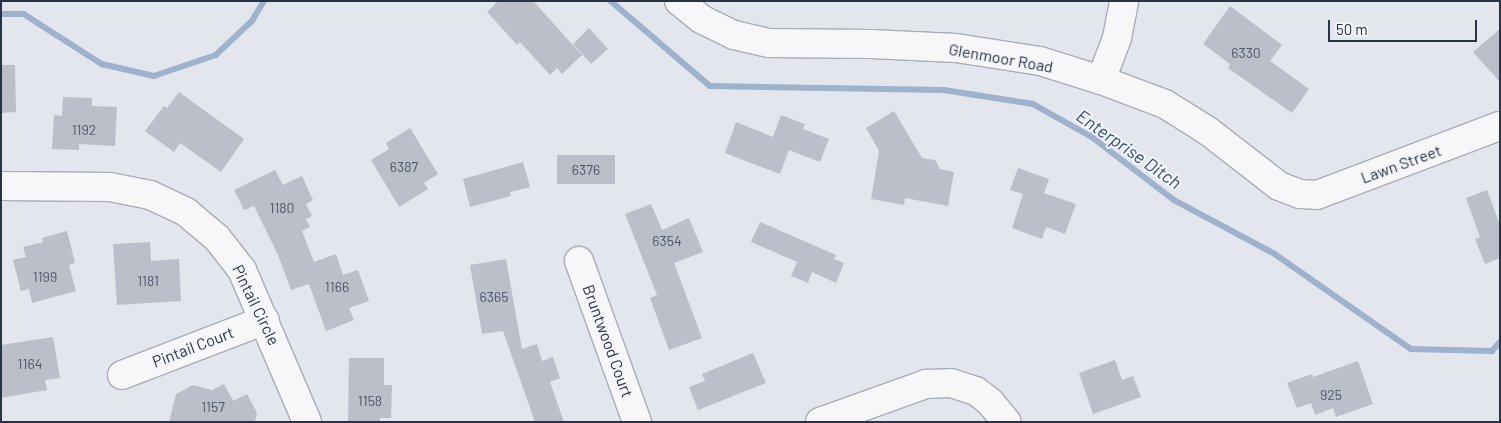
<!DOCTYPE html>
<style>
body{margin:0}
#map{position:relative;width:1501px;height:423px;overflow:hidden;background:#e3e6ec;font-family:Barlow,sans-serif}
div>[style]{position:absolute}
.stream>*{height:5.5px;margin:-2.75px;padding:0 2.75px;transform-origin:2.75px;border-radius:2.75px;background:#9eb1cd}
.building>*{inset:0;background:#babfca}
.roads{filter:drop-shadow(1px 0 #a8acb7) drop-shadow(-1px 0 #a8acb7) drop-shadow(0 1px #a8acb7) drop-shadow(0 -1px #a8acb7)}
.minor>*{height:28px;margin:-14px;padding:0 14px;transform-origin:14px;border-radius:14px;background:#f7f7fa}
span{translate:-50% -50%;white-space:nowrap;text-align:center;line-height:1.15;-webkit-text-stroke:4px #f4f5f9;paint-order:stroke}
.number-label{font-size:14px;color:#4e5566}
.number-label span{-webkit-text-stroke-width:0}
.street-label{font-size:16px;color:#2a3245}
.water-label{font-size:18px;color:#334e7b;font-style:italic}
.frame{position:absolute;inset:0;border:2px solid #2a3245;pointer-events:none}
.scale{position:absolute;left:1328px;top:20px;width:149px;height:22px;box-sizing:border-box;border:2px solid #2a3245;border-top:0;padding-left:6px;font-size:15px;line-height:18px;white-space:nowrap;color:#2a3245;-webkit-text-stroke:4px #f4f5f9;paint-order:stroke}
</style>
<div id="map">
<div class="stream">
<div style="left:611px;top:1px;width:130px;rotate:40.6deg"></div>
<div style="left:710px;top:86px;width:234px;rotate:1deg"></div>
<div style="left:944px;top:90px;width:90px;rotate:8.9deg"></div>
<div style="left:1033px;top:104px;width:68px;rotate:29.2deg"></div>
<div style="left:1092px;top:137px;width:103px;rotate:37.5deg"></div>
<div style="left:1174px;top:200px;width:115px;rotate:28.1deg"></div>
<div style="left:1275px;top:254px;width:166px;rotate:34.9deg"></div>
<div style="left:1411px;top:349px;width:81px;rotate:1.4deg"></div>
<div style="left:1492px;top:351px;width:12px;rotate:-48deg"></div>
<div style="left:1px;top:14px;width:23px"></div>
<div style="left:24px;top:14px;width:93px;rotate:32.7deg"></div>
<div style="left:102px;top:64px;width:53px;rotate:13deg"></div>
<div style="left:154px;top:76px;width:65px;rotate:-18.7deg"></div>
<div style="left:216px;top:55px;width:50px;rotate:-43.4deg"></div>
<div style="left:252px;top:21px;width:23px;rotate:-59deg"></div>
</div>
<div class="building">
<div style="clip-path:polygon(498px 1px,533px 1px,582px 55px,562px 74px,557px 68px,550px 75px,520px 42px,517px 45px,487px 12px)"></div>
<div style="clip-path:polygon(1230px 6px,1282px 45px,1270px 61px,1309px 89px,1292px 113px,1228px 68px,1230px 64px,1203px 44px)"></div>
<div style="clip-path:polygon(589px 28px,608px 49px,591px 64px,573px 44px)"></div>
<div style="clip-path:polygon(1500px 29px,1500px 82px,1473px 52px)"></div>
<div style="clip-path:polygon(1px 65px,15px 65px,16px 112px,1px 113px)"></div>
<div style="clip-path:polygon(179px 92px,244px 139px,221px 172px,180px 143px,174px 152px,145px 131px,164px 106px,167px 108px)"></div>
<div style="clip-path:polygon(63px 97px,92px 98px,92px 106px,117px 107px,115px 146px,79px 144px,79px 150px,52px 149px,54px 115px,62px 116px)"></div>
<div style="clip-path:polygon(894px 111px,922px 158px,935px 160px,940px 169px,954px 172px,948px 206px,905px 198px,904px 205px,871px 199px,879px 151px,866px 128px)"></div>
<div style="clip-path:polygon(781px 115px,805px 124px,803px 129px,829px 139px,820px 162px,789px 150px,780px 174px,725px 153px,736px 122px,773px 137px)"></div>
<div style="clip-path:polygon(410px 128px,438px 174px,424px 183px,428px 189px,399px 207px,371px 160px,389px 149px,386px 143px)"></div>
<div style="clip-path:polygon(557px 155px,615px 155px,615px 184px,557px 184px)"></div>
<div style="clip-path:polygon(523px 162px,530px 187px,510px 192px,511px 196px,470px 207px,463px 179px)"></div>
<div style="clip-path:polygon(1018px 168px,1049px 179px,1044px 193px,1076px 204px,1065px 234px,1046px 227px,1042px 239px,1012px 228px,1023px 194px,1010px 190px)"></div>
<div style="clip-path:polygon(275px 170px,283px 185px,302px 176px,313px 200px,306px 204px,312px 216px,306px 219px,310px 227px,302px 231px,314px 262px,336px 254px,343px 275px,358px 270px,369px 301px,349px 308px,354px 320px,326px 331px,309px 284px,291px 290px,278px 255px,254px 206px,244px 210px,234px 190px)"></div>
<div style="clip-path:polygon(1487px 190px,1500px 225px,1500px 258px,1485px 264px,1475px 239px,1480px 237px,1466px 198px)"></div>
<div style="clip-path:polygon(651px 204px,662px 230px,689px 218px,703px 252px,674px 263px,702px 338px,669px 350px,650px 298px,657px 295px,625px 214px)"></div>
<div style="clip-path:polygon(760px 222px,836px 255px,834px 259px,844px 263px,836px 283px,812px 272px,808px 283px,791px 276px,797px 262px,751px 242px)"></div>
<div style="clip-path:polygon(67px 231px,75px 263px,69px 265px,76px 291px,32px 303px,29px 289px,21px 291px,13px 260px,26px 257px,23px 247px,43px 242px,42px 238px)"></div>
<div style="clip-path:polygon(150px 242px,151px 261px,179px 259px,181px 301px,117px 305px,113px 244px)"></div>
<div style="clip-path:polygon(506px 259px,522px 349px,537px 344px,542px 361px,553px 357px,560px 378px,550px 382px,564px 422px,535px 422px,503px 331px,482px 334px,470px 265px)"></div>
<div style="clip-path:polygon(53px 337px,60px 378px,45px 380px,47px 390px,1px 398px,1px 345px)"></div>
<div style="clip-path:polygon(753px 353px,766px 383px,698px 410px,689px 387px,705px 381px,702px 374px)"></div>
<div style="clip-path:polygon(349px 358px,384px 358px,384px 385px,392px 385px,391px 418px,380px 418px,380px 422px,348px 422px)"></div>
<div style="clip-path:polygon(1115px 360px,1122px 380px,1133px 376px,1141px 397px,1093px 414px,1079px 373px)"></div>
<div style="clip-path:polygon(1358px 361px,1373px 404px,1336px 417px,1333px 408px,1315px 415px,1311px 403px,1297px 408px,1287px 383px,1312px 374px,1313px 377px)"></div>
<div style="clip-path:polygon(224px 384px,233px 401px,247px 394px,257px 413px,255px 422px,169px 422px,176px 394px,193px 385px,212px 390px)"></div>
</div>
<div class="roads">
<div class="minor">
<div style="left:679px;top:1px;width:28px;rotate:39deg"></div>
<div style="left:701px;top:19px;width:37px;rotate:26deg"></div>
<div style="left:734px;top:35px;width:36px;rotate:13deg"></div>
<div style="left:769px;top:43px;width:102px;rotate:0.6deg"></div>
<div style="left:871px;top:44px;width:85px;rotate:2.7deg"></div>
<div style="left:956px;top:48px;width:85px;rotate:8.8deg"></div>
<div style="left:1040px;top:61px;width:64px;rotate:17.3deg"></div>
<div style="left:1101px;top:80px;width:68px;rotate:20.6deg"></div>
<div style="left:1165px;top:104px;width:51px;rotate:32.1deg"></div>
<div style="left:1208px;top:131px;width:90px;rotate:37.8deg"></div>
<div style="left:1279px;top:186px;width:22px;rotate:21deg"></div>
<div style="left:1300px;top:194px;width:17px;rotate:3deg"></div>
<div style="left:1317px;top:195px;width:196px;rotate:-20.7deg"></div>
<div style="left:1101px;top:80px;width:45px;rotate:-69.1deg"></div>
<div style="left:1117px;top:38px;width:38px;rotate:-79deg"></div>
<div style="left:1px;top:186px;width:109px;rotate:0.5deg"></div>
<div style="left:110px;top:187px;width:41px;rotate:11.3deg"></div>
<div style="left:150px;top:195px;width:40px;rotate:25deg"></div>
<div style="left:186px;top:212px;width:40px;rotate:40deg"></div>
<div style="left:217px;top:238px;width:41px;rotate:52deg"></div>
<div style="left:242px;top:270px;width:165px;rotate:66.8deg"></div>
<div style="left:579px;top:261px;width:171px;rotate:70.2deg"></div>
<div style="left:122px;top:375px;width:153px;rotate:-21deg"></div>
<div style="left:820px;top:422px;width:113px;rotate:-19.7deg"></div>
<div style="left:926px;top:384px;width:25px;rotate:-2deg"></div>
<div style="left:951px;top:383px;width:26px;rotate:18deg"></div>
<div style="left:976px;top:391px;width:18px;rotate:38deg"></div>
<div style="left:990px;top:402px;width:26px;rotate:50deg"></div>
</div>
</div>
<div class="number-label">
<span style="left:1246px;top:53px">6330</span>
<span style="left:84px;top:130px">1192</span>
<span style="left:404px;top:167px">6387</span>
<span style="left:586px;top:170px">6376</span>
<span style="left:282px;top:208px">1180</span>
<span style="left:667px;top:241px">6354</span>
<span style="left:45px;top:277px">1199</span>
<span style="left:148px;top:281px">1181</span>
<span style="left:337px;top:287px">1166</span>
<span style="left:494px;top:297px">6365</span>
<span style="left:30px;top:364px">1164</span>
<span style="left:1331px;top:395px">925</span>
<span style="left:370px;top:401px">1158</span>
<span style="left:213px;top:407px">1157</span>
</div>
<div class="street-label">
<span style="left:1001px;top:58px;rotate:10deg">Glenmoor Road</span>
<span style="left:1401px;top:164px;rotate:-20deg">Lawn Street</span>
<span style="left:256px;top:305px;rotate:64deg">Pintail Circle</span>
<span style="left:608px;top:341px;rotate:70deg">Bruntwood Court</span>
<span style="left:193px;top:347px;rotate:-21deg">Pintail Court</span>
</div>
<div class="water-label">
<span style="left:1129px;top:149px;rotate:35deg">Enterprise Ditch</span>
</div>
<div class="frame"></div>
<div class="scale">50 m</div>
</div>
